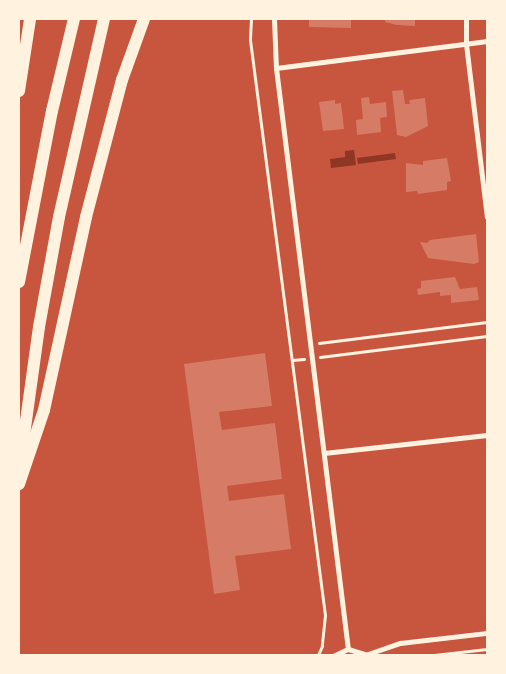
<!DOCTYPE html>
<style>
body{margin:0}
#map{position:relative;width:506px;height:674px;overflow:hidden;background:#c8553d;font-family:"Archivo Narrow",sans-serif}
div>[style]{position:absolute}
.water>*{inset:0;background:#8f3625}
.building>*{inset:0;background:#d67c66}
.path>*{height:3px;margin:-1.5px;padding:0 1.5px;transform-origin:1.5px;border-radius:1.5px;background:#fff3e0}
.minor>*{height:5px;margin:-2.5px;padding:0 2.5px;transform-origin:2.5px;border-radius:2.5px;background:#fff3e0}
.motorway>*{height:12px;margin:-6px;padding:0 6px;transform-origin:6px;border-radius:6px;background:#fff3e0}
span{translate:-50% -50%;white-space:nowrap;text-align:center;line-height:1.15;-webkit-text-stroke:5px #fff3e0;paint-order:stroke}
.frame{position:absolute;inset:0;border:20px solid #fff3e0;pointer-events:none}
</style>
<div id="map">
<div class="water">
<div style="clip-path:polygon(354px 150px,356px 165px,331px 168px,330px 159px,345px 157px,345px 151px)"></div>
<div style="clip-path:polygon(395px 153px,396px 159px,358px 164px,357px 158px)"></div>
</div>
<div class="building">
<div style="clip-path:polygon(309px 19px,351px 19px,351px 28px,309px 27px)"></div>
<div style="clip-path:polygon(385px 19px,415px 19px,415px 26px,397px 25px,385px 22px)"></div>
<div style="clip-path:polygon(403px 90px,405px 104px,410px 104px,409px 100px,425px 98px,428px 126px,406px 137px,397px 135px,392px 91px)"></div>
<div style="clip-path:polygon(369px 97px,370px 104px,386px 102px,387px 117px,380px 118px,381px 132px,357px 135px,356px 120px,363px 119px,361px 98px)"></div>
<div style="clip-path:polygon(335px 100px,335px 104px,341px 103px,344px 129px,323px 131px,319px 102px)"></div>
<div style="clip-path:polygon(447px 158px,451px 181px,447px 182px,447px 190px,418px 194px,417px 191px,406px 192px,406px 163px,423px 165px,423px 161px)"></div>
<div style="clip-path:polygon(476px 234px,479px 262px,474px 264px,428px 258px,420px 242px,427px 243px,430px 240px)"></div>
<div style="clip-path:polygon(455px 277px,460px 289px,477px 287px,479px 300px,451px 303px,451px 295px,440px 296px,440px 292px,418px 295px,417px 289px,421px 288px,421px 281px)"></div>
<div style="clip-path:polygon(265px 353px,272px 406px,219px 412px,222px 430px,275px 423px,282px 479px,227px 486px,229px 501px,284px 494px,291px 549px,235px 556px,240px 590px,214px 594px,184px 364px)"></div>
</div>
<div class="path">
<div style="left:251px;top:19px;width:21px;rotate:93deg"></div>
<div style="left:250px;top:40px;width:580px;rotate:82.57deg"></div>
<div style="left:325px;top:615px;width:31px;rotate:96deg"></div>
<div style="left:322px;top:646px;width:10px;rotate:114deg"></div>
<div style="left:319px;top:343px;width:169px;rotate:-7.1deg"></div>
<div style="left:320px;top:357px;width:168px;rotate:-7.2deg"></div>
<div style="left:292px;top:360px;width:12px;rotate:-5deg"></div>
<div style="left:434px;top:655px;width:53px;rotate:-6.5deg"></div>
</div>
<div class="minor">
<div style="left:274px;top:19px;width:49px;rotate:87.7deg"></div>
<div style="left:276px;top:68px;width:585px;rotate:82.94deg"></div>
<div style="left:466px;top:19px;width:25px;rotate:90deg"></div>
<div style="left:466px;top:44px;width:174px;rotate:83.1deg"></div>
<div style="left:276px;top:68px;width:213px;rotate:-7.3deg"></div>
<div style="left:324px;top:453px;width:164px;rotate:-6.3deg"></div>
<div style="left:368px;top:654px;width:34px;rotate:-19deg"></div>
<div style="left:400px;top:643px;width:88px;rotate:-6.6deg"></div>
<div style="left:335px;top:655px;width:14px;rotate:-25deg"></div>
<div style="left:348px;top:649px;width:21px;rotate:17deg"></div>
</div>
<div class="motorway">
<div style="left:19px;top:91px;width:73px;rotate:-81.3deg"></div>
<div style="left:19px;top:282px;width:174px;rotate:-79.1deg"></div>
<div style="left:52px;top:111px;width:95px;rotate:-76.6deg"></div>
<div style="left:20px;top:464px;width:138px;rotate:-82.1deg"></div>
<div style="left:39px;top:327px;width:112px;rotate:-79.7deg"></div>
<div style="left:59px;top:217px;width:203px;rotate:-77.2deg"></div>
<div style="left:19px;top:484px;width:78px;rotate:-71.3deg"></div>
<div style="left:44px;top:410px;width:198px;rotate:-77.7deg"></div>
<div style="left:86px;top:217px;width:142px;rotate:-75.3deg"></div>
<div style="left:122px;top:80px;width:65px;rotate:-70.2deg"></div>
</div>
<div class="frame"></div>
</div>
